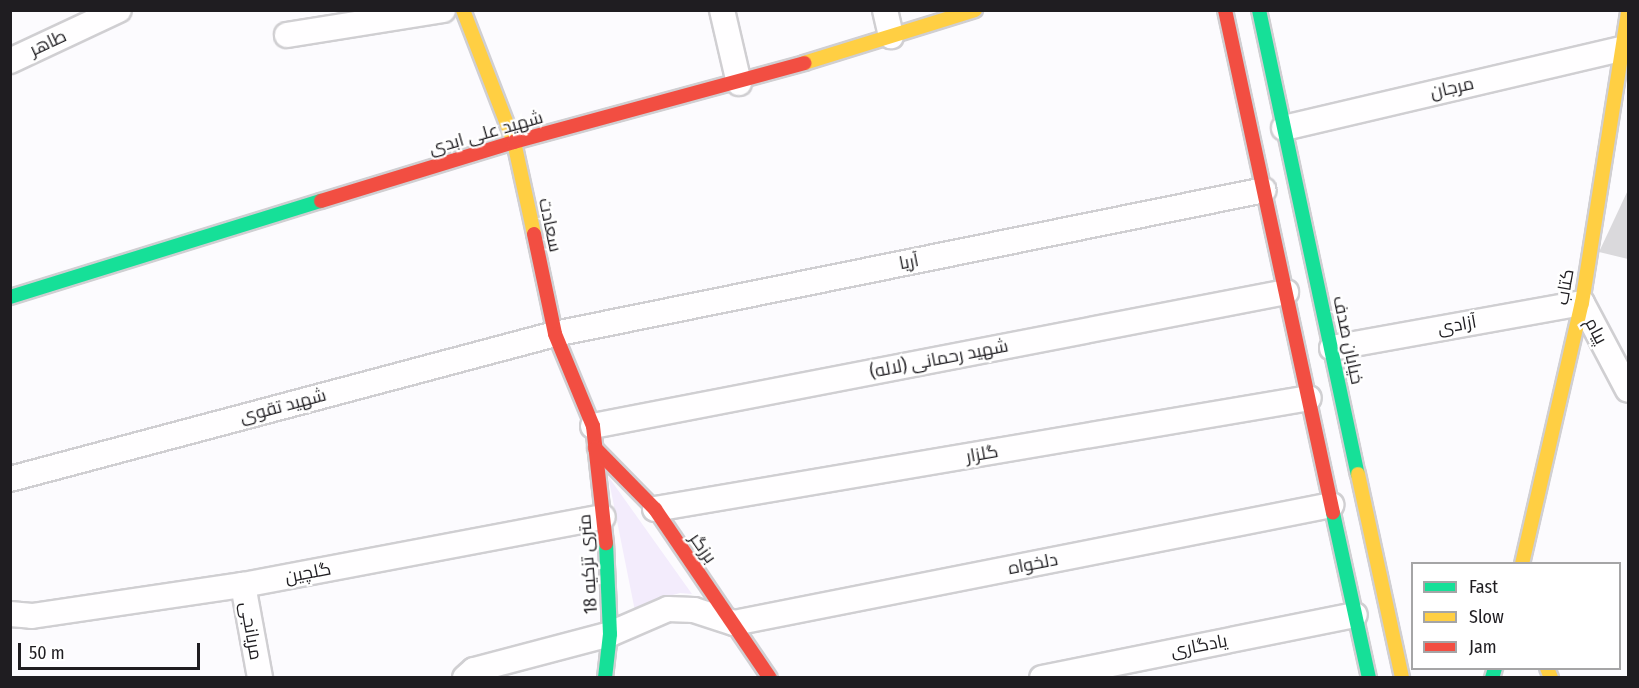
<!DOCTYPE html>
<meta charset="utf-8">
<style>
body{margin:0}
#map{position:relative;width:1639px;height:688px;overflow:hidden;background:#fcfbfe;font-family:"Fira Sans Condensed",Cairo,sans-serif}
div>[style]{position:absolute}
.green>*{inset:0;background:#f3ecfc}
.building>*{inset:0;background:#dad9dc}
.roads{filter:drop-shadow(2px 0 #d0cfd2) drop-shadow(-2px 0 #d0cfd2) drop-shadow(0 2px #d0cfd2) drop-shadow(0 -2px #d0cfd2)}
.street>*{height:24px;margin:-12px;padding:0 12px;transform-origin:12px;border-radius:12px;background:#fffeff}
.fast>*{height:14px;margin:-7px;padding:0 7px;transform-origin:7px;border-radius:7px;background:#16e098}
.slow>*{height:14px;margin:-7px;padding:0 7px;transform-origin:7px;border-radius:7px;background:#ffcf43}
.jam>*{height:14px;margin:-7px;padding:0 7px;transform-origin:7px;border-radius:7px;background:#f24e42}
span{translate:-50% -50%;white-space:nowrap;text-align:center;line-height:1.15;-webkit-text-stroke:4.5px #fff;paint-order:stroke}
.street-label{font-size:18px;color:#1f1d21}
.frame{position:absolute;inset:0;border:12px solid #1f1d21;pointer-events:none}
.legend{position:absolute;left:1411px;top:562px;width:210px;height:108px;box-sizing:border-box;background:#fff;border:2px solid #a5a5a6;margin:0;padding:8px 10px;list-style:none;font-size:18px;color:#1f1d21}
.legend li{display:flex;align-items:center;gap:12px;height:30px}
.legend b{width:30px;border:2px solid #a5a5a6}
.scale{position:absolute;left:18px;top:643px;width:182px;height:27px;box-sizing:border-box;border:3px solid #1f1d21;border-top:0;padding-left:8px;font-size:18px;line-height:21px;white-space:nowrap;color:#1f1d21;-webkit-text-stroke:4px #fff;paint-order:stroke}
</style>
<div id="map">
<div class="green">
<div style="clip-path:polygon(608px 476px,692px 594px,680px 593px,662px 598px,636px 616px)"></div>
</div>
<div class="building">
<div style="clip-path:polygon(1628px 190px,1628px 259px,1599px 252px)"></div>
</div>
<div class="roads">
<div class="street">
<div style="left:722px;top:10px;width:75px;rotate:76.9deg"></div>
<div style="left:885px;top:10px;width:27px;rotate:77deg"></div>
<div style="left:287px;top:35px;width:158px;rotate:-9.1deg"></div>
<div style="left:10px;top:61px;width:120px;rotate:-25.1deg"></div>
<div style="left:1284px;top:128px;width:353px;rotate:-13.2deg"></div>
<div style="left:1332px;top:348px;width:254px;rotate:-10.2deg"></div>
<div style="left:1582px;top:303px;width:98px;rotate:62.1deg"></div>
<div style="left:593px;top:426px;width:706px;rotate:-10.94deg"></div>
<div style="left:10px;top:479px;width:564px;rotate:-14.9deg"></div>
<div style="left:555px;top:334px;width:723px;rotate:-11.48deg"></div>
<div style="left:655px;top:509px;width:663px;rotate:-9.63deg"></div>
<div style="left:243px;top:585px;width:95px;rotate:79.6deg"></div>
<div style="left:10px;top:614px;width:22px;rotate:5deg"></div>
<div style="left:32px;top:616px;width:213px;rotate:-8.4deg"></div>
<div style="left:243px;top:585px;width:366px;rotate:-10.7deg"></div>
<div style="left:465px;top:678px;width:12px;rotate:-42deg"></div>
<div style="left:474px;top:670px;width:141px;rotate:-14.8deg"></div>
<div style="left:610px;top:634px;width:63px;rotate:-23.3deg"></div>
<div style="left:668px;top:609px;width:26px;rotate:2deg"></div>
<div style="left:694px;top:610px;width:42px;rotate:18deg"></div>
<div style="left:734px;top:623px;width:609px;rotate:-11.18deg"></div>
<div style="left:1042px;top:678px;width:319px;rotate:-11.4deg"></div>
</div>
<div class="fast">
<div style="left:1259px;top:10px;width:474px;rotate:78deg"></div>
<div style="left:10px;top:297px;width:325px;rotate:-17.2deg"></div>
<div style="left:1333px;top:513px;width:169px;rotate:77.7deg"></div>
<div style="left:605px;top:678px;width:44px;rotate:-83.5deg"></div>
<div style="left:610px;top:634px;width:91px;rotate:-92.5deg"></div>
<div style="left:1492px;top:678px;width:10px;rotate:-73deg"></div>
</div>
<div class="slow">
<div style="left:463px;top:10px;width:142px;rotate:68.9deg"></div>
<div style="left:514px;top:142px;width:94px;rotate:77.7deg"></div>
<div style="left:804px;top:63px;width:179px;rotate:-17.2deg"></div>
<div style="left:1358px;top:474px;width:209px;rotate:77.8deg"></div>
<div style="left:1522px;top:564px;width:268px;rotate:-77.1deg"></div>
<div style="left:1582px;top:303px;width:294px;rotate:-81deg"></div>
<div style="left:1547px;top:668px;width:11px;rotate:68deg"></div>
</div>
<div class="jam">
<div style="left:1225px;top:10px;width:514px;rotate:77.88deg"></div>
<div style="left:321px;top:201px;width:202px;rotate:-17deg"></div>
<div style="left:514px;top:142px;width:301px;rotate:-15.2deg"></div>
<div style="left:534px;top:234px;width:102px;rotate:78.1deg"></div>
<div style="left:555px;top:334px;width:100px;rotate:67.6deg"></div>
<div style="left:593px;top:426px;width:118px;rotate:83.7deg"></div>
<div style="left:595px;top:448px;width:86px;rotate:45.5deg"></div>
<div style="left:655px;top:509px;width:204px;rotate:55.8deg"></div>
</div>
</div>
<div class="street-label">
<span style="left:48px;top:43px;rotate:-25deg">طاهر</span>
<span style="left:1452px;top:88px;rotate:-13deg">مرجان</span>
<span style="left:486px;top:133px;rotate:-16deg">شهید علی ابدی</span>
<span style="left:550px;top:225px;rotate:78deg">سعادت</span>
<span style="left:909px;top:262px;rotate:-11deg">آریا</span>
<span style="left:1565px;top:287px;rotate:-80deg">کتاب</span>
<span style="left:1457px;top:325px;rotate:-10deg">آزادی</span>
<span style="left:1596px;top:331px;rotate:62deg">پیام</span>
<span style="left:1348px;top:340px;rotate:78deg">خیابان صدف</span>
<span style="left:939px;top:359px;rotate:-11deg">شهید رحمانی (لاله)</span>
<span style="left:283px;top:406px;rotate:-15deg">شهید تقوی</span>
<span style="left:982px;top:454px;rotate:-10deg">گلزار</span>
<span style="left:703px;top:548px;rotate:55deg">برزگر</span>
<span style="left:588px;top:564px;rotate:-94deg">18 متری تزکیه</span>
<span style="left:1033px;top:564px;rotate:-11deg">دلخواه</span>
<span style="left:308px;top:573px;rotate:-11deg">گلچین</span>
<span style="left:251px;top:631px;rotate:80deg">مریانجی</span>
<span style="left:1199px;top:646px;rotate:-11deg">یادگاری</span>
</div>
<div class="frame"></div>
<ul class="legend">
<li><b style="height:8px;background:#16e098"></b>Fast</li>
<li><b style="height:8px;background:#ffcf43"></b>Slow</li>
<li><b style="height:8px;background:#f24e42"></b>Jam</li>
</ul>
<div class="scale">50 m</div>
</div>
